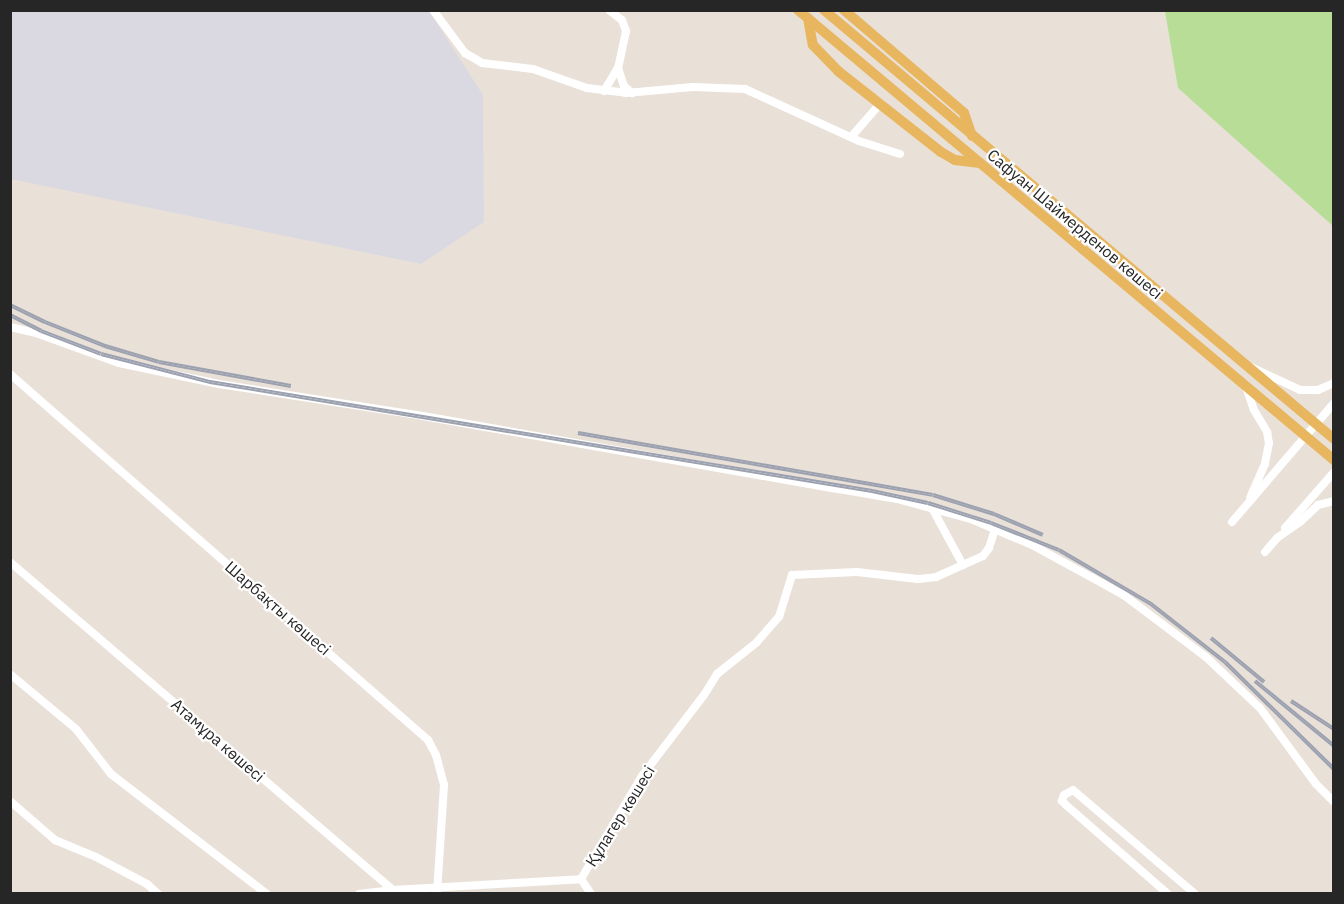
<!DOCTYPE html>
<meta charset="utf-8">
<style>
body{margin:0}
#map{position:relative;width:1344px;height:904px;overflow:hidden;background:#e9e0d8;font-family:"IBM Plex Sans",sans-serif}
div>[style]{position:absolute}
.industrial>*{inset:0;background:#dad9e1}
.green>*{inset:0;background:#b7dd97}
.minor>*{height:8px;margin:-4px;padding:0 4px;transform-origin:4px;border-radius:4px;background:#fff}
.major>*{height:10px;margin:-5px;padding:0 5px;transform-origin:5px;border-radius:5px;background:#e7b65f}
.rail>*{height:4px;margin-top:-2px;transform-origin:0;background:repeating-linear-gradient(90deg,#fff 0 4.5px,#9ca1b0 0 9px);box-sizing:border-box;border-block:2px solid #9ca1b0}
span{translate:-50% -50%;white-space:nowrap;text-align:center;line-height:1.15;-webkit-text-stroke:4.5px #fff;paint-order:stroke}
.street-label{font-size:16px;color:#262626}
.frame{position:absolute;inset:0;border:12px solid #262626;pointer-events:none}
</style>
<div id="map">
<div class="industrial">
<div style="clip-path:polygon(11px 11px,429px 11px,483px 95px,484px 222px,421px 264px,11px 179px)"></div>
</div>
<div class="green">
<div style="clip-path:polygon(1165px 11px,1333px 11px,1333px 226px,1178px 88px)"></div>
</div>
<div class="minor">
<div style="left:433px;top:10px;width:54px;rotate:53.3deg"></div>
<div style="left:465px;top:53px;width:20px;rotate:30deg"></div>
<div style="left:482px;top:63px;width:51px;rotate:6.7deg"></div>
<div style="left:533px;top:69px;width:57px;rotate:19.4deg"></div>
<div style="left:587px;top:88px;width:39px;rotate:7deg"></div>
<div style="left:626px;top:93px;width:67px;rotate:-5.1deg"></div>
<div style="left:693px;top:87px;width:52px;rotate:2.2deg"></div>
<div style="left:745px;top:89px;width:125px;rotate:24.5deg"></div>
<div style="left:859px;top:141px;width:43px;rotate:17.6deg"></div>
<div style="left:609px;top:10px;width:16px;rotate:38deg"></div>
<div style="left:622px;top:20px;width:12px;rotate:70deg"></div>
<div style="left:626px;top:31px;width:38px;rotate:102deg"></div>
<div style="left:618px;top:68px;width:19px;rotate:72deg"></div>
<div style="left:624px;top:86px;width:11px;rotate:41deg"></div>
<div style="left:604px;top:91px;width:27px;rotate:-59deg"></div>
<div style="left:851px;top:137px;width:43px;rotate:-48.8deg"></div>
<div style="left:10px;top:327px;width:27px;rotate:13deg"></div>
<div style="left:36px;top:333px;width:88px;rotate:19.9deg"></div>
<div style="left:119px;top:363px;width:102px;rotate:11.9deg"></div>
<div style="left:219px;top:384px;width:206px;rotate:8.9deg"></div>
<div style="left:423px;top:416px;width:422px;rotate:10deg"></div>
<div style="left:839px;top:489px;width:59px;rotate:9.8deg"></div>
<div style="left:897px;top:499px;width:77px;rotate:15.1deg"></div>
<div style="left:971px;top:519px;width:66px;rotate:23.1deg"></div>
<div style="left:1032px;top:545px;width:67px;rotate:28.5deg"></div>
<div style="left:1091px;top:577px;width:39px;rotate:29deg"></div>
<div style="left:1125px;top:596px;width:101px;rotate:37deg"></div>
<div style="left:1206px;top:657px;width:74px;rotate:43.4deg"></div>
<div style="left:1260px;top:708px;width:94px;rotate:53.6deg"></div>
<div style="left:1316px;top:784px;width:25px;rotate:45deg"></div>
<div style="left:1251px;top:367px;width:54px;rotate:25.1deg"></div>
<div style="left:1300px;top:390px;width:18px"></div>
<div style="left:1318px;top:390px;width:17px;rotate:-24deg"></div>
<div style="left:10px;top:374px;width:556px;rotate:41.21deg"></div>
<div style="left:428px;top:740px;width:17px;rotate:62deg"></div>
<div style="left:436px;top:755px;width:31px;rotate:75deg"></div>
<div style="left:444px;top:785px;width:109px;rotate:93.7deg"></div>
<div style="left:1246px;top:387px;width:24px;rotate:71deg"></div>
<div style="left:1254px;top:410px;width:26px;rotate:59deg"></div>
<div style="left:1267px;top:432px;width:11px;rotate:80deg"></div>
<div style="left:1269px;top:443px;width:21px;rotate:101deg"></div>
<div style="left:1265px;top:464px;width:36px;rotate:114deg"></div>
<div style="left:932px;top:508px;width:65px;rotate:61.5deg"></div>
<div style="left:1232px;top:522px;width:157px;rotate:-49.4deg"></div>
<div style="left:1285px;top:528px;width:74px;rotate:-48.8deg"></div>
<div style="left:1265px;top:552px;width:18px;rotate:-49deg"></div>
<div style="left:1277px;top:538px;width:28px;rotate:-35deg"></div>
<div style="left:1300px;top:522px;width:25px;rotate:-43deg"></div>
<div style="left:1318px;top:505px;width:16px;rotate:-14deg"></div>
<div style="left:10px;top:562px;width:504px;rotate:40.58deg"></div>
<div style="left:393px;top:890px;width:188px;rotate:-3.3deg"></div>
<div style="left:581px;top:879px;width:120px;rotate:-59.4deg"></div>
<div style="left:642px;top:776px;width:102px;rotate:-52.6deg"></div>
<div style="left:704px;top:695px;width:25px;rotate:-58deg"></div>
<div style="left:717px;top:674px;width:50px;rotate:-38.5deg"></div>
<div style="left:756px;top:643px;width:35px;rotate:-49deg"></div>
<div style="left:779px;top:617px;width:44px;rotate:-72.8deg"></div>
<div style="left:792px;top:575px;width:65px;rotate:-2.6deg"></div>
<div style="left:857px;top:572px;width:61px;rotate:6.5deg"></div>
<div style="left:918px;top:579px;width:18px;rotate:-6deg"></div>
<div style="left:936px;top:577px;width:51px;rotate:-24.1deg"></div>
<div style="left:983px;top:556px;width:10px;rotate:-53deg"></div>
<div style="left:989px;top:548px;width:20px;rotate:-72deg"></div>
<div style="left:10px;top:674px;width:86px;rotate:39.8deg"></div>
<div style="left:76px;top:729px;width:57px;rotate:52.1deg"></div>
<div style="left:111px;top:774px;width:197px;rotate:37.6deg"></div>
<div style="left:10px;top:801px;width:60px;rotate:40.9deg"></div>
<div style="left:55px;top:840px;width:44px;rotate:22.5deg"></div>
<div style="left:96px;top:857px;width:58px;rotate:27.9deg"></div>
<div style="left:147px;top:884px;width:15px;rotate:42deg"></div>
<div style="left:581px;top:879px;width:18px;rotate:56deg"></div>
<div style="left:359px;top:894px;width:34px;rotate:-7deg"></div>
<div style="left:1168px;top:894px;width:135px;rotate:-138.9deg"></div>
<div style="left:1066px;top:805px;width:6px;rotate:-135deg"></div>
<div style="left:1062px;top:801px;width:6px;rotate:-72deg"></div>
<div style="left:1064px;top:795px;width:10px;rotate:-29deg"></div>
<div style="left:1073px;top:790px;width:160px;rotate:40.4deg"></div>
</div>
<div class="major">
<div style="left:798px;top:10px;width:700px;rotate:40.02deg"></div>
<div style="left:824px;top:10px;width:666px;rotate:40.07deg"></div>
<div style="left:844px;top:10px;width:158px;rotate:40.6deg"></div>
<div style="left:964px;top:113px;width:24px;rotate:71deg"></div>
<div style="left:808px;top:18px;width:27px;rotate:80deg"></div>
<div style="left:813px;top:45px;width:36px;rotate:46deg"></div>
<div style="left:838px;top:71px;width:131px;rotate:38.2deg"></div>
<div style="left:941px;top:152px;width:16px;rotate:30deg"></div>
<div style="left:955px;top:160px;width:25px;rotate:7deg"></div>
</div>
<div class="rail">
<div style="left:10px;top:305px;width:39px;rotate:26deg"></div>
<div style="left:45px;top:322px;width:65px;rotate:21.8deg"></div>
<div style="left:105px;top:346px;width:56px;rotate:16.5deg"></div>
<div style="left:159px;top:362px;width:134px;rotate:10.3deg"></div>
<div style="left:10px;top:315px;width:35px;rotate:27deg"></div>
<div style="left:41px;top:331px;width:64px;rotate:21deg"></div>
<div style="left:101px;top:354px;width:113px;rotate:14.4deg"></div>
<div style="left:210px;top:382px;width:671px;rotate:9.35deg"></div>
<div style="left:872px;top:491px;width:57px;rotate:12.1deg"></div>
<div style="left:928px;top:503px;width:66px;rotate:17.6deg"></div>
<div style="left:991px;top:523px;width:73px;rotate:21.7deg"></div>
<div style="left:1059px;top:550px;width:107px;rotate:30.4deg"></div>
<div style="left:1151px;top:604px;width:94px;rotate:38.1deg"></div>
<div style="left:1225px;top:662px;width:153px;rotate:44.5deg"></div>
<div style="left:578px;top:433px;width:360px;rotate:9.9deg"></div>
<div style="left:933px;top:495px;width:64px;rotate:17.3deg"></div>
<div style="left:994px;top:514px;width:53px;rotate:23.2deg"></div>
<div style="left:1211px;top:638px;width:69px;rotate:39.7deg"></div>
<div style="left:1255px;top:681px;width:102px;rotate:39.4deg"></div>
<div style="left:1291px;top:701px;width:51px;rotate:33.1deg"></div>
</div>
<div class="street-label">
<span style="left:1075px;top:224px;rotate:40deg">Сафуан Шаймерденов көшесі</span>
<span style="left:278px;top:608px;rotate:41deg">Шарбақты көшесі</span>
<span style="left:218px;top:740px;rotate:41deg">Атамұра көшесі</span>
<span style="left:620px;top:816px;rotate:-58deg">Құлагер көшесі</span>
</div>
<div class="frame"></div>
</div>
